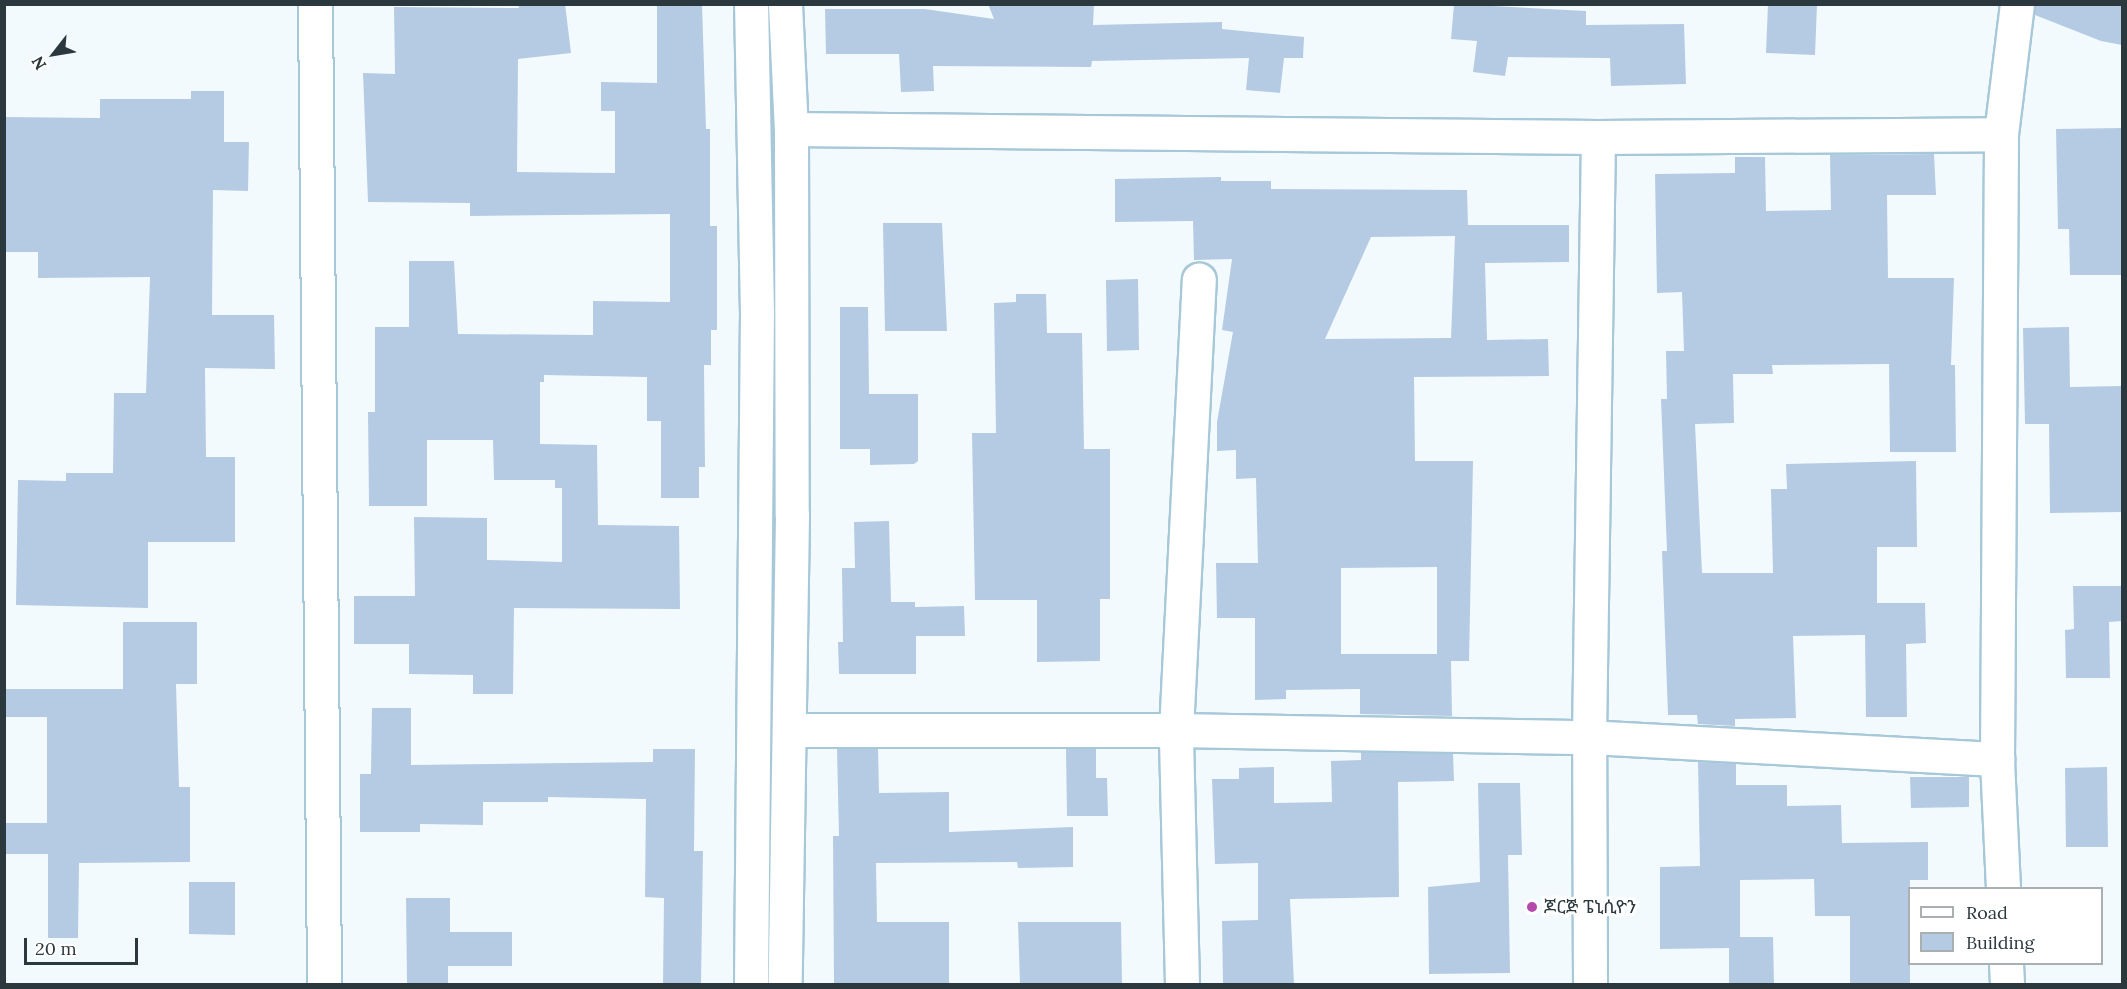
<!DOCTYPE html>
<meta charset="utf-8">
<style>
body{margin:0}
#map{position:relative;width:2127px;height:989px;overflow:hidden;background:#f3fafd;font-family:Lora,"Noto Sans Ethiopic",serif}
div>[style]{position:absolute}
.building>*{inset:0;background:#b4cbe3}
.roads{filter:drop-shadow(2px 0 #a7c8d8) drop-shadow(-2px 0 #a7c8d8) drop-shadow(0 2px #a7c8d8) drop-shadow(0 -2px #a7c8d8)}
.minor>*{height:33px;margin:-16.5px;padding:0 16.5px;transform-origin:16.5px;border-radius:16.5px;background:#fff}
.tertiary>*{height:33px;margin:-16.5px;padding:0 16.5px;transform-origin:16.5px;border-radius:16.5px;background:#fff}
.dots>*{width:16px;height:16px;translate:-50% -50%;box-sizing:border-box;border:3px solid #fff;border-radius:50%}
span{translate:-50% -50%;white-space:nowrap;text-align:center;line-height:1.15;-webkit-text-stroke:6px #fff;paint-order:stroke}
.poi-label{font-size:18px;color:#2b383e}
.left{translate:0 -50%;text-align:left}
.frame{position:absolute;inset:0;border:6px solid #2b383e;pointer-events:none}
.legend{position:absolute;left:1908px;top:887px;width:195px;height:78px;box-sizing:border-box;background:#fff;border:2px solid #aaafb2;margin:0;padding:8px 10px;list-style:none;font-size:18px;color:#2b383e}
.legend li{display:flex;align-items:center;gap:12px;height:30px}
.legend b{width:30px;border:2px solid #aaafb2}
.north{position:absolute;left:24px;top:24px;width:60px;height:60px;-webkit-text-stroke:4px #fff;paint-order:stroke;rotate:239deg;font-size:16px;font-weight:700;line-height:24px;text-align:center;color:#2b383e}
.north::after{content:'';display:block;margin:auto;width:21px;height:27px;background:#2b383e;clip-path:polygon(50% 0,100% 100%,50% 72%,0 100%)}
.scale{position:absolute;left:24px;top:938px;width:114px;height:27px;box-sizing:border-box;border:3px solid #2b383e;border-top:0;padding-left:8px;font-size:18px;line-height:21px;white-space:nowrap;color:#2b383e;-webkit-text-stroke:4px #fff;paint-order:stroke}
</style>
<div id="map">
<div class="building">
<div style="clip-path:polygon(518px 4px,565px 4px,571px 53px,518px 59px,517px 172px,615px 173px,615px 111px,601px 111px,601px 82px,657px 83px,657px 4px,702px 4px,706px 129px,710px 129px,710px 226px,717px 226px,717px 330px,711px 330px,711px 365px,704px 365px,705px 467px,699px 467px,699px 498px,661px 498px,661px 421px,647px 421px,647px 377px,544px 375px,544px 382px,540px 382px,540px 444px,597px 445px,598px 525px,679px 526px,680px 609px,514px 608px,513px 694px,473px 694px,473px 675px,409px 674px,409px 644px,354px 644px,354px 596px,415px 596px,414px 517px,487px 518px,487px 560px,562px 562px,562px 488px,555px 488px,555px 480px,494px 480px,493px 440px,427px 440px,427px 506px,369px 506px,368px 412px,375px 412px,375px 327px,409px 327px,409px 261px,454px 261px,458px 334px,593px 335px,593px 301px,670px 302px,670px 214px,470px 216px,470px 203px,368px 202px,363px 73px,395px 74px,394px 7px,519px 8px)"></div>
<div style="clip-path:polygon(988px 4px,1094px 4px,1093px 25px,1222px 22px,1222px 29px,1304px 37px,1303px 58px,1284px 58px,1280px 93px,1246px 90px,1249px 58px,1092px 61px,1091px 67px,933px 66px,934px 91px,901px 92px,899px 54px,826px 54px,825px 9px,925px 9px,994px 19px)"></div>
<div style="clip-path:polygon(1454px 4px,1586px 11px,1586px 25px,1684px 24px,1686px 84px,1611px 86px,1610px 58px,1508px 57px,1505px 76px,1473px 72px,1477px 41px,1451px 39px)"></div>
<div style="clip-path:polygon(1768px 4px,1817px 4px,1815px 55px,1766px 53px)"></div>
<div style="clip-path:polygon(2035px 4px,2122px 4px,2122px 45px,2101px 41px,2035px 15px)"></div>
<div style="clip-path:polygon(191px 91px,224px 91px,224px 142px,249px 142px,248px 191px,213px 190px,212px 315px,274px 315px,275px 369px,205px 368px,206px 457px,235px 457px,235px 542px,148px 542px,148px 608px,16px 605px,18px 480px,66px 481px,66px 473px,113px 473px,114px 393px,146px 393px,150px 277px,38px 278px,38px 252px,4px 252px,4px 117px,100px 118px,100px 99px,191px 99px)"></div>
<div style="clip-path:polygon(2122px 128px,2122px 275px,2070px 275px,2069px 229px,2058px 229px,2056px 129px)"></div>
<div style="clip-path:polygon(1934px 154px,1936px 195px,1887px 195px,1888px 278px,1954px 278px,1951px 365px,1955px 365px,1956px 452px,1890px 452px,1889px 364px,1772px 365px,1773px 374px,1733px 374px,1734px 423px,1695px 424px,1702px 573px,1773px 573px,1771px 489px,1787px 489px,1786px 464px,1916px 461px,1917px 547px,1877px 547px,1877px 603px,1925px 603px,1926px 643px,1906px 644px,1907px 717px,1866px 717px,1865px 635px,1793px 636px,1796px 718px,1735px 719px,1735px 726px,1698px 724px,1697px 715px,1668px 715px,1662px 551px,1667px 551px,1661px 399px,1667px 399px,1666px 351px,1684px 351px,1682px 292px,1657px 293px,1655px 174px,1735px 173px,1735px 157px,1765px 157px,1766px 211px,1831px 210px,1830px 155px)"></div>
<div style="clip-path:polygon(evenodd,1221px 177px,1221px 181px,1271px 181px,1271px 189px,1467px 190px,1468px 225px,1569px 225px,1569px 262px,1485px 263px,1487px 340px,1548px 339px,1549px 376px,1414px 377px,1415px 461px,1473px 461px,1469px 661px,1451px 661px,1452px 716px,1360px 714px,1360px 689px,1286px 690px,1286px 699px,1255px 700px,1255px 618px,1217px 618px,1216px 563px,1258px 563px,1256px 478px,1236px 479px,1236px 450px,1217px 451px,1217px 422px,1233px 332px,1222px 330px,1232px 259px,1194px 260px,1193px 221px,1115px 222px,1115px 179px,1221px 177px,1455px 236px,1451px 338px,1325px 339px,1371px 237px,1455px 236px,1221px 177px,1437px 567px,1437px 654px,1341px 654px,1341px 568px,1437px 567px)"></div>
<div style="clip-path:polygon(883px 223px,942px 223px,947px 331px,885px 331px)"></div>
<div style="clip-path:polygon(1138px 279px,1139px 350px,1107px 351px,1106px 280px)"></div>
<div style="clip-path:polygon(1016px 294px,1046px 294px,1047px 333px,1082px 333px,1084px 449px,1110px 449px,1110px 599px,1100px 599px,1100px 661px,1037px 662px,1037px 600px,975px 600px,972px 433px,996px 433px,994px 303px,1016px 302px)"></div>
<div style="clip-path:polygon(840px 307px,868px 307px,869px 394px,918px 394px,918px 461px,914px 464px,870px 465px,870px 449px,840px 449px)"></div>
<div style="clip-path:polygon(2069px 327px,2070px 387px,2122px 386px,2122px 512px,2050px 513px,2049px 424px,2025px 424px,2023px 328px)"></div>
<div style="clip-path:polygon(889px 521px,891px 602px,915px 602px,915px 607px,964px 606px,965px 636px,916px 636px,916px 674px,839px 674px,838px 642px,843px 642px,842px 568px,855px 568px,854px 522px)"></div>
<div style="clip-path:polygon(2073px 586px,2122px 586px,2122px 621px,2109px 622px,2110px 678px,2066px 678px,2065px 630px,2074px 629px)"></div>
<div style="clip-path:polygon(123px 622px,197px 622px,197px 684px,176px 684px,179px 787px,190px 787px,190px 862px,79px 863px,78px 938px,48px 938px,48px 854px,4px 854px,4px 823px,47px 823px,47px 717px,4px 717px,4px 689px,123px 689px)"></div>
<div style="clip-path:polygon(372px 708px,411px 708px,411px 765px,653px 762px,653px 749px,695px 749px,694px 851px,703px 851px,701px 984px,663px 984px,664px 898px,645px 897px,646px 799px,548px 797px,548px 802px,483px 802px,483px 825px,420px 824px,420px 832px,360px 832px,360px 774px,371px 774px)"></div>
<div style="clip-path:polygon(837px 749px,878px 749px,879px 793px,949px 792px,949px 832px,1073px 827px,1073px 867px,1018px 868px,1017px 862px,876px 863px,877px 922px,949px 922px,949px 984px,834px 984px,833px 836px,839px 836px)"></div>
<div style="clip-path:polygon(1066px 749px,1096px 749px,1096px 778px,1107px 778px,1108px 816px,1067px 816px)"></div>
<div style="clip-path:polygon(1361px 752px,1453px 753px,1454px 781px,1398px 782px,1399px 897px,1290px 899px,1294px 984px,1223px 984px,1222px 921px,1258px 920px,1258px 863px,1215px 864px,1212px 779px,1239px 779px,1239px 768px,1274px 767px,1274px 803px,1332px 802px,1331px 761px,1361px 760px)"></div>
<div style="clip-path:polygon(1698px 762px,1736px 764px,1736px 785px,1787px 785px,1787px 806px,1841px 805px,1842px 843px,1928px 842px,1928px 880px,1910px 880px,1910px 984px,1850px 984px,1850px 916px,1815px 916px,1814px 879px,1740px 880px,1740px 937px,1773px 937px,1774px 984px,1729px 984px,1729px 948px,1660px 949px,1660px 867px,1700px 866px)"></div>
<div style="clip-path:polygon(2107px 767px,2108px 847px,2066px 847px,2065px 768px)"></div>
<div style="clip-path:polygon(1910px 777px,1969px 777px,1969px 807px,1911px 808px)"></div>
<div style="clip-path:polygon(1478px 783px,1520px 783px,1522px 855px,1508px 855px,1510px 973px,1429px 974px,1428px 887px,1480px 882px)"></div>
<div style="clip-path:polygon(189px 882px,235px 882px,235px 935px,189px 934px)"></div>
<div style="clip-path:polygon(406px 898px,450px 898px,450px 932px,512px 932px,512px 966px,448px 966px,448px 984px,407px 984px)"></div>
<div style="clip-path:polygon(1018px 922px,1121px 922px,1122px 984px,1020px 984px)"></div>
</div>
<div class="roads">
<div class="minor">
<div style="left:315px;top:4px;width:980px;rotate:89.47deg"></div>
<div style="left:791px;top:129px;width:807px;rotate:0.57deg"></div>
<div style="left:1598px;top:137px;width:403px;rotate:-0.4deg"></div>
<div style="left:792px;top:730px;width:384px"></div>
<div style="left:1176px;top:730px;width:413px;rotate:1deg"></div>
<div style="left:1589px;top:737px;width:409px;rotate:3.1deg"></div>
<div style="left:2003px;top:888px;width:129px;rotate:-92.7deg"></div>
<div style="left:1997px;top:759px;width:625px;rotate:-89.63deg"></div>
<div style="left:2001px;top:134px;width:131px;rotate:-83deg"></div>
<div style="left:2006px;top:964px;width:20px;rotate:87deg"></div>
<div style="left:1182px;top:984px;width:254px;rotate:-91.4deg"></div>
<div style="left:1176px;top:730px;width:451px;rotate:-87.1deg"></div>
<div style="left:1590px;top:984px;width:247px;rotate:-90.2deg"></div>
<div style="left:1589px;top:737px;width:600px;rotate:-89.14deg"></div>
</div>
<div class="tertiary">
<div style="left:785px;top:4px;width:125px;rotate:87.3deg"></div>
<div style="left:791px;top:129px;width:386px;rotate:89.9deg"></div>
<div style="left:792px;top:515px;width:469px;rotate:90.9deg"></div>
<div style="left:751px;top:984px;width:671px;rotate:-89.49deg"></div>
<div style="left:757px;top:313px;width:309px;rotate:-91.1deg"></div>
</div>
</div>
<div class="dots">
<div style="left:1532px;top:907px;background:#b44aab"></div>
</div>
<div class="poi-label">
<span class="left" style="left:1544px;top:907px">ጆርጅ ፔኒሲዮን</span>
</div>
<div class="frame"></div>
<ul class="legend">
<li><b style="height:8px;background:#fff"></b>Road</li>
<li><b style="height:16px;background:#b4cbe3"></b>Building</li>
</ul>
<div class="north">N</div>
<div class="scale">20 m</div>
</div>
